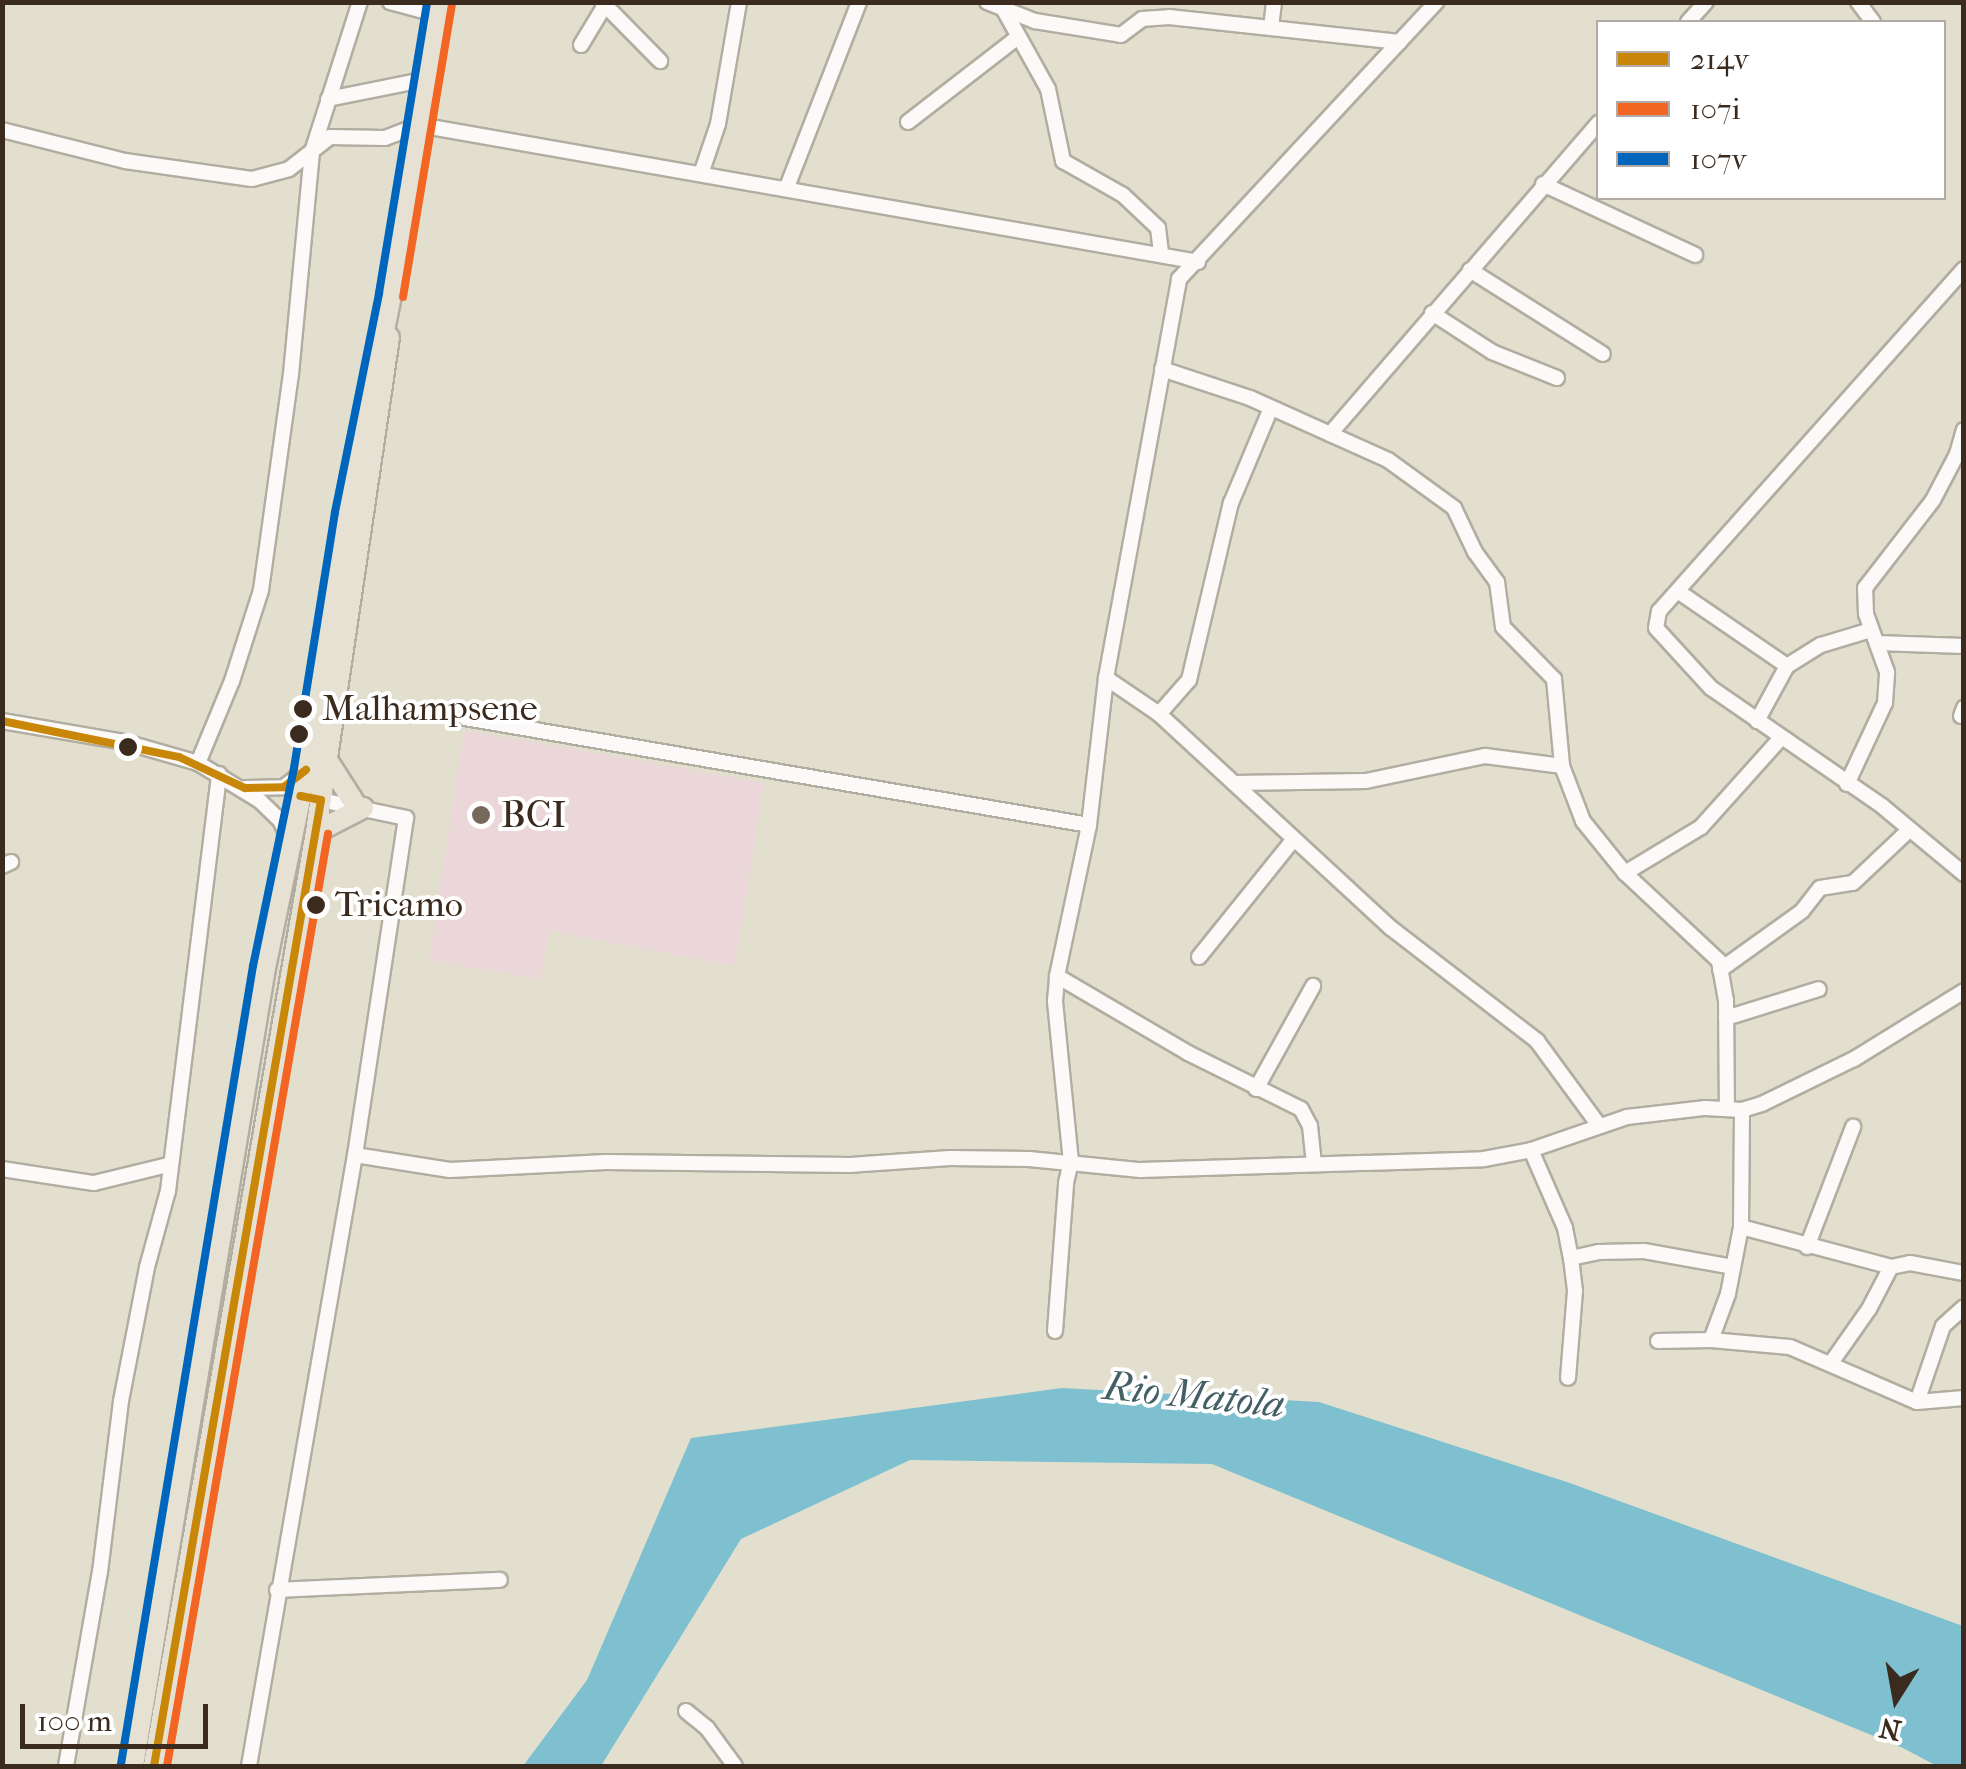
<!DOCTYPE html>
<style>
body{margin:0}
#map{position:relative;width:1966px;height:1769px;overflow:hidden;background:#e3dfce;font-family:"IM FELL French Canon",serif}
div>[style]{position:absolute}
.built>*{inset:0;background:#ebd7da}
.water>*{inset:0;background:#7ec0cf}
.roads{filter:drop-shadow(2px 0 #b1ada1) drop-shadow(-2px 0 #b1ada1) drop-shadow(0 2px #b1ada1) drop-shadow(0 -2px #b1ada1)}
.minor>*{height:14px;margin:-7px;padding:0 7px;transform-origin:7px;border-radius:7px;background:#fbfaf8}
.highway>*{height:20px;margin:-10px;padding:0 10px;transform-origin:10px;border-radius:10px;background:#e7e1d4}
.bus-1>*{height:8px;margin:-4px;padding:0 4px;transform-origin:4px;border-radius:4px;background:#c88708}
.bus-2>*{height:8px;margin:-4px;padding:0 4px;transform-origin:4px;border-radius:4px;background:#f26522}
.bus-3>*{height:8px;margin:-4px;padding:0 4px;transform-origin:4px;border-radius:4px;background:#0065bd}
.dots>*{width:28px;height:28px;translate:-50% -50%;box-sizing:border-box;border:5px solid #fff;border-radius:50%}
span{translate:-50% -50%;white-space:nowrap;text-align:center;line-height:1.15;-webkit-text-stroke:8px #fff;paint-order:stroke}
.bus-label{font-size:36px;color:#3b2a1e}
.left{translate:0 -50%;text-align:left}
.poi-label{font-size:38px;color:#3b2a1e}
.water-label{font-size:40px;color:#446065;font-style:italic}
.frame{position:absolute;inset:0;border:5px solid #3b2a1e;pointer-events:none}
.legend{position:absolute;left:1596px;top:20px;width:350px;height:180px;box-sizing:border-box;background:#fff;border:2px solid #b1aaa5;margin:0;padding:12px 18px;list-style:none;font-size:30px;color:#3b2a1e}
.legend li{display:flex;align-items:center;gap:20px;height:50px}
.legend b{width:50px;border:2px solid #b1aaa5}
.north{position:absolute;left:1846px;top:1649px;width:100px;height:100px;-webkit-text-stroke:8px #fff;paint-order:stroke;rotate:191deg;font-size:28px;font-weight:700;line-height:40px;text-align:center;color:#3b2a1e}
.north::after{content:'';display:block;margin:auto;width:35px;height:45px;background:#3b2a1e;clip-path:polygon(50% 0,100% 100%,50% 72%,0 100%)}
.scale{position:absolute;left:20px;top:1704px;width:188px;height:45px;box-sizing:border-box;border:5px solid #3b2a1e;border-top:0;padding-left:12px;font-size:30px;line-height:35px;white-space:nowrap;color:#3b2a1e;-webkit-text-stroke:8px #fff;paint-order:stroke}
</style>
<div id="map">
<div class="built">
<div style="clip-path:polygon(464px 730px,764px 783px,735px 966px,549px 931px,541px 979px,429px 961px)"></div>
</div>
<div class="water">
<div style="clip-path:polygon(1062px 1388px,1319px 1402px,1567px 1482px,1963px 1626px,1963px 1766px,1937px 1766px,1903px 1748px,1212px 1464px,910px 1460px,741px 1539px,601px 1766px,523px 1766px,587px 1680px,691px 1438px)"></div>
</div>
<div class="roads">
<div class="minor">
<div style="left:390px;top:2px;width:50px;rotate:15.2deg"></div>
<div style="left:602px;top:2px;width:83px;rotate:45.5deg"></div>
<div style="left:987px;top:2px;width:52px;rotate:21.6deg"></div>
<div style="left:1035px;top:21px;width:87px;rotate:9.2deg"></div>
<div style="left:1121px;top:35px;width:26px;rotate:-37deg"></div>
<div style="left:1142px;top:19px;width:27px;rotate:-4deg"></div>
<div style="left:1169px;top:17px;width:232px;rotate:6.2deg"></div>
<div style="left:1858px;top:2px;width:25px;rotate:53deg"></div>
<div style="left:1004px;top:10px;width:90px;rotate:60.9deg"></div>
<div style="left:1048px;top:89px;width:74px;rotate:78.2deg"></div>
<div style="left:1063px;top:161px;width:69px;rotate:29.5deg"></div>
<div style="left:1123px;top:195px;width:48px;rotate:43.3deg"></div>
<div style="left:1158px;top:228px;width:26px;rotate:83deg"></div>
<div style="left:1688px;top:22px;width:27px;rotate:-48deg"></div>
<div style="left:1271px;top:27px;width:25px;rotate:-83deg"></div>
<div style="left:581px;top:45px;width:50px;rotate:-58.8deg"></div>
<div style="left:328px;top:99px;width:101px;rotate:-11.4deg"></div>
<div style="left:908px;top:122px;width:139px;rotate:-37.7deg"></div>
<div style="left:2px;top:130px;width:127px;rotate:14.1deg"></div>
<div style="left:125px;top:161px;width:128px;rotate:8.1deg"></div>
<div style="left:252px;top:179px;width:38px;rotate:-15deg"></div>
<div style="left:289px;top:169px;width:52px;rotate:-38deg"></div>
<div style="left:330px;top:137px;width:55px;rotate:1deg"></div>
<div style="left:385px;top:138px;width:36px;rotate:-21deg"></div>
<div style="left:419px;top:125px;width:791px;rotate:9.97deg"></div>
<div style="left:701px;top:174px;width:53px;rotate:-71.2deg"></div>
<div style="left:718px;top:124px;width:124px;rotate:-80.2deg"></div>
<div style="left:1543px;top:184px;width:168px;rotate:25deg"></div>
<div style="left:787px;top:187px;width:199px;rotate:-68.7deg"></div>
<div style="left:1964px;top:269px;width:458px;rotate:131.7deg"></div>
<div style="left:1659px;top:611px;width:17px;rotate:100deg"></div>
<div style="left:1656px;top:628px;width:81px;rotate:47.5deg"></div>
<div style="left:1711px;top:688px;width:208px;rotate:34.6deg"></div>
<div style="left:1882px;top:806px;width:107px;rotate:39.7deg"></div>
<div style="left:1470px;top:270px;width:157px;rotate:32.3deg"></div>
<div style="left:1432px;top:313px;width:72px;rotate:33deg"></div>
<div style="left:1492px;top:352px;width:70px;rotate:21.8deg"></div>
<div style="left:1162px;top:369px;width:93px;rotate:18.2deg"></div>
<div style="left:1250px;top:398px;width:151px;rotate:24.2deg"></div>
<div style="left:1388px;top:460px;width:82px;rotate:36deg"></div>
<div style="left:1454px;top:508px;width:49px;rotate:64.5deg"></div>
<div style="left:1475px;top:552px;width:37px;rotate:54deg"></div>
<div style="left:1497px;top:582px;width:45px;rotate:82.4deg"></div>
<div style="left:1503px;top:627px;width:73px;rotate:45.6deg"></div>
<div style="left:1554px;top:679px;width:87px;rotate:84.7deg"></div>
<div style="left:1562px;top:766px;width:59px;rotate:69.1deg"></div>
<div style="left:1583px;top:821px;width:67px;rotate:51.1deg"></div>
<div style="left:1625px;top:873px;width:129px;rotate:43.1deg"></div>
<div style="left:1719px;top:961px;width:40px;rotate:80deg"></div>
<div style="left:1726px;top:1000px;width:108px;rotate:89.5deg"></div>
<div style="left:1330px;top:434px;width:411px;rotate:-49.2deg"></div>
<div style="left:1679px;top:592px;width:131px;rotate:34.4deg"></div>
<div style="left:1877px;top:643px;width:87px;rotate:2deg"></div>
<div style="left:1106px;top:678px;width:64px;rotate:34.2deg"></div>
<div style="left:1159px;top:714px;width:316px;rotate:42.7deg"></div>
<div style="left:1391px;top:928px;width:185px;rotate:37.7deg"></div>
<div style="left:1537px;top:1041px;width:103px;rotate:53.7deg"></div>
<div style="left:1159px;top:714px;width:45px;rotate:-48.6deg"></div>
<div style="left:1189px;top:680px;width:182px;rotate:-76.7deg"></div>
<div style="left:1231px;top:503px;width:103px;rotate:-67.2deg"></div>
<div style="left:1961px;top:716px;width:9px;rotate:-69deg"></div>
<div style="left:465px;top:718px;width:633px;rotate:9.73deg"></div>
<div style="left:2px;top:721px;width:125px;rotate:9.7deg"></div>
<div style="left:125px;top:742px;width:76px;rotate:16deg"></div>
<div style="left:198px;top:763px;width:73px;rotate:31.5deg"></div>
<div style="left:260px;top:801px;width:28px;rotate:44deg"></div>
<div style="left:280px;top:820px;width:23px;rotate:65deg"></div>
<div style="left:1757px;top:721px;width:63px;rotate:-61.4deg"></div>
<div style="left:1787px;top:666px;width:40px;rotate:-32deg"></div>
<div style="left:1821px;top:645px;width:52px;rotate:-16.7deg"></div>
<div style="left:198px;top:763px;width:89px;rotate:-67.5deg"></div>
<div style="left:232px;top:681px;width:96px;rotate:-72.3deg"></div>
<div style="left:261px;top:590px;width:218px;rotate:-82.1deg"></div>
<div style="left:291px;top:374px;width:223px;rotate:-84.6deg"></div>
<div style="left:312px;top:152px;width:157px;rotate:-72.3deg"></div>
<div style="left:1234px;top:783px;width:132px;rotate:-0.9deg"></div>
<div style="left:1366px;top:781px;width:122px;rotate:-11.9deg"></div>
<div style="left:1485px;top:756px;width:78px;rotate:7.4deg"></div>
<div style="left:1847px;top:784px;width:89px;rotate:-64.9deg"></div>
<div style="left:1885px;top:703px;width:31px;rotate:-86deg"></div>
<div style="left:1887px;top:672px;width:62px;rotate:-109.9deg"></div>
<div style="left:1866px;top:614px;width:26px;rotate:-92deg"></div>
<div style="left:1865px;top:588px;width:111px;rotate:-52.3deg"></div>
<div style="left:1933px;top:500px;width:52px;rotate:-62.4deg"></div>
<div style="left:1957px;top:454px;width:25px;rotate:-74deg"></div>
<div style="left:245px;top:788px;width:39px;rotate:-1deg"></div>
<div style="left:284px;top:787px;width:28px;rotate:-38deg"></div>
<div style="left:316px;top:799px;width:92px;rotate:11.9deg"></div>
<div style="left:406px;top:818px;width:341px;rotate:98.6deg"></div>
<div style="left:2px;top:866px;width:10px;rotate:-24deg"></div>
<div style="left:1625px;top:873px;width:89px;rotate:-31.2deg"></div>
<div style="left:1701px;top:827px;width:118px;rotate:-48.1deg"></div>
<div style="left:1199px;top:957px;width:151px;rotate:-51.2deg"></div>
<div style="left:1720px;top:970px;width:101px;rotate:-35.7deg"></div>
<div style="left:1802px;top:911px;width:29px;rotate:-52deg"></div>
<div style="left:1820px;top:888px;width:33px;rotate:-9deg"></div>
<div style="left:1853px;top:883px;width:77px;rotate:-43.4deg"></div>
<div style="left:1057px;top:976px;width:152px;rotate:30.4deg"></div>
<div style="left:1188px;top:1053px;width:126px;rotate:26.4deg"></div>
<div style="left:1301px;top:1109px;width:19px;rotate:62deg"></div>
<div style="left:1310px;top:1126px;width:36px;rotate:84deg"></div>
<div style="left:1726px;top:1018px;width:97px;rotate:-17.3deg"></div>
<div style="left:1256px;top:1089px;width:118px;rotate:-61deg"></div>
<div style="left:1531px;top:1150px;width:85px;rotate:66.4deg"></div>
<div style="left:1565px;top:1228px;width:31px;rotate:79deg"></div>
<div style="left:1571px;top:1258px;width:33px;rotate:83deg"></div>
<div style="left:1575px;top:1291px;width:87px;rotate:94.6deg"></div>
<div style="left:2px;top:1169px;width:93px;rotate:8.7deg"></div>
<div style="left:94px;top:1183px;width:76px;rotate:-13.7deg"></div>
<div style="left:1741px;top:1227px;width:155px;rotate:14.9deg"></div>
<div style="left:1891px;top:1267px;width:19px;rotate:-12deg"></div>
<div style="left:1910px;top:1263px;width:55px;rotate:10.5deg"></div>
<div style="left:1807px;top:1247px;width:129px;rotate:-69deg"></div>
<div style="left:1571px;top:1258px;width:29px;rotate:-12deg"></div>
<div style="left:1599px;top:1252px;width:45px;rotate:-1.3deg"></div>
<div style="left:1644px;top:1251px;width:90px;rotate:10.2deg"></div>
<div style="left:1055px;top:1331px;width:148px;rotate:-85.7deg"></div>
<div style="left:1066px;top:1183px;width:22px;rotate:-77deg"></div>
<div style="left:1071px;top:1162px;width:162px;rotate:-95.7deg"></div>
<div style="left:1055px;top:1001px;width:25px;rotate:-85deg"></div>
<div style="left:1057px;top:976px;width:154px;rotate:-78deg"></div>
<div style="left:1089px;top:825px;width:148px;rotate:-83.4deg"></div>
<div style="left:1106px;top:678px;width:406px;rotate:-79.6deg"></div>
<div style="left:1179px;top:279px;width:378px;rotate:-47.1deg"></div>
<div style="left:1711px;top:1340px;width:49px;rotate:-69.7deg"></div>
<div style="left:1728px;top:1294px;width:68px;rotate:-79deg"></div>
<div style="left:1741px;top:1227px;width:117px;rotate:-89.5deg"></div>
<div style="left:1658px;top:1341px;width:53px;rotate:-1.1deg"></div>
<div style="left:1711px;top:1340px;width:79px;rotate:5.1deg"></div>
<div style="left:1790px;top:1347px;width:138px;rotate:23.4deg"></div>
<div style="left:1917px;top:1402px;width:47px;rotate:-4.9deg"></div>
<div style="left:1831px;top:1363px;width:66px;rotate:-54.9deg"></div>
<div style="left:1869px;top:1309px;width:47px;rotate:-62.4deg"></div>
<div style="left:1917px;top:1402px;width:80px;rotate:-71.1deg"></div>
<div style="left:1943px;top:1326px;width:28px;rotate:-42deg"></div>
<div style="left:277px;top:1590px;width:223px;rotate:-2.6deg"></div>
<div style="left:686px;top:1711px;width:27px;rotate:39deg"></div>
<div style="left:707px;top:1728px;width:47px;rotate:53.6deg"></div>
<div style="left:66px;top:1766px;width:197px;rotate:-80.1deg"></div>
<div style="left:100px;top:1572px;width:172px;rotate:-83deg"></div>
<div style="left:121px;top:1401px;width:136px;rotate:-79deg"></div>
<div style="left:147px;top:1267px;width:79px;rotate:-74.6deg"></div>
<div style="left:168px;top:1191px;width:420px;rotate:-83deg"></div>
<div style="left:249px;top:1766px;width:620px;rotate:-80.16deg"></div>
<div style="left:355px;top:1155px;width:96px;rotate:9deg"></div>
<div style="left:450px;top:1170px;width:156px;rotate:-2.9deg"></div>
<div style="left:606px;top:1162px;width:244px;rotate:0.7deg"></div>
<div style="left:850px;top:1165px;width:100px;rotate:-4deg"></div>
<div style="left:950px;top:1158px;width:79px;rotate:0.7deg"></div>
<div style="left:1029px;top:1159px;width:112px;rotate:5.7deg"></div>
<div style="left:1140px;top:1170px;width:344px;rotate:-1.8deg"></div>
<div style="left:1484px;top:1159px;width:48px;rotate:-10.8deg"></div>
<div style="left:1531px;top:1150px;width:102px;rotate:-19deg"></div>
<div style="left:1627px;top:1117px;width:79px;rotate:-6.6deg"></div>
<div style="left:1705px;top:1108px;width:37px;rotate:3deg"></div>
<div style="left:1742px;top:1110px;width:21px;rotate:-17deg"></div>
<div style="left:1762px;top:1104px;width:102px;rotate:-26.1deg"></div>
<div style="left:1854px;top:1059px;width:129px;rotate:-31.7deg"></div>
</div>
<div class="highway">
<div style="left:327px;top:760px;width:56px;rotate:57.4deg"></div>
<div style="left:316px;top:832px;width:53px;rotate:-27.1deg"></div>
<div style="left:133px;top:1766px;width:809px;rotate:-80.61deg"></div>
<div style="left:265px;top:968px;width:202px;rotate:-78.3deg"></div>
<div style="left:306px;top:770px;width:259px;rotate:-80.9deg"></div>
<div style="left:347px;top:514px;width:223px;rotate:-78.6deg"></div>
<div style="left:391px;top:295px;width:297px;rotate:-80.5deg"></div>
<div style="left:154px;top:1766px;width:948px;rotate:-80.16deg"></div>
<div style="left:316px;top:832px;width:500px;rotate:-81.61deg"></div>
</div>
</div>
<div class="bus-1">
<div style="left:2px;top:721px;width:181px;rotate:11.5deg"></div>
<div style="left:179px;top:757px;width:73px;rotate:25.2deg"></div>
<div style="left:245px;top:788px;width:39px;rotate:-1deg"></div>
<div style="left:284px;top:787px;width:28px;rotate:-38deg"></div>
<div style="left:154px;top:1766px;width:980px;rotate:-80.19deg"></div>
<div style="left:321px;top:800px;width:21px;rotate:-169deg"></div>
</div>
<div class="bus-2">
<div style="left:403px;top:297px;width:297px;rotate:-80.5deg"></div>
<div style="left:167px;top:1766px;width:946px;rotate:-80.2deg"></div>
</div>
<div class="bus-3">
<div style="left:121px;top:1764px;width:809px;rotate:-80.61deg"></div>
<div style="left:253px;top:966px;width:202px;rotate:-78.3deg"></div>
<div style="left:294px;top:768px;width:259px;rotate:-80.9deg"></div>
<div style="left:335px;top:512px;width:223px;rotate:-78.6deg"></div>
<div style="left:379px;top:293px;width:295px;rotate:-80.6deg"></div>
</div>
<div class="dots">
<div style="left:303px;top:709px;background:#3b2a1e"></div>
<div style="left:299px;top:734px;background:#3b2a1e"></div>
<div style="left:128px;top:747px;background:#3b2a1e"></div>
<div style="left:481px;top:815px;background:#76695c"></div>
<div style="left:316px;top:905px;background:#3b2a1e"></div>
</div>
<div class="bus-label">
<span class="left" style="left:322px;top:709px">Malhampsene</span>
<span class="left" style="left:335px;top:905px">Tricamo</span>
</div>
<div class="poi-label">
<span class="left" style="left:501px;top:815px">BCI</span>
</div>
<div class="water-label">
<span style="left:1194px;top:1395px;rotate:6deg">Rio Matola</span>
</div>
<div class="frame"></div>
<ul class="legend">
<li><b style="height:12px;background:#c88708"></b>214v</li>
<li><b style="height:12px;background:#f26522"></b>107i</li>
<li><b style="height:12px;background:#0065bd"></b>107v</li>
</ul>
<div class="north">N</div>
<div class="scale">100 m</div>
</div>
